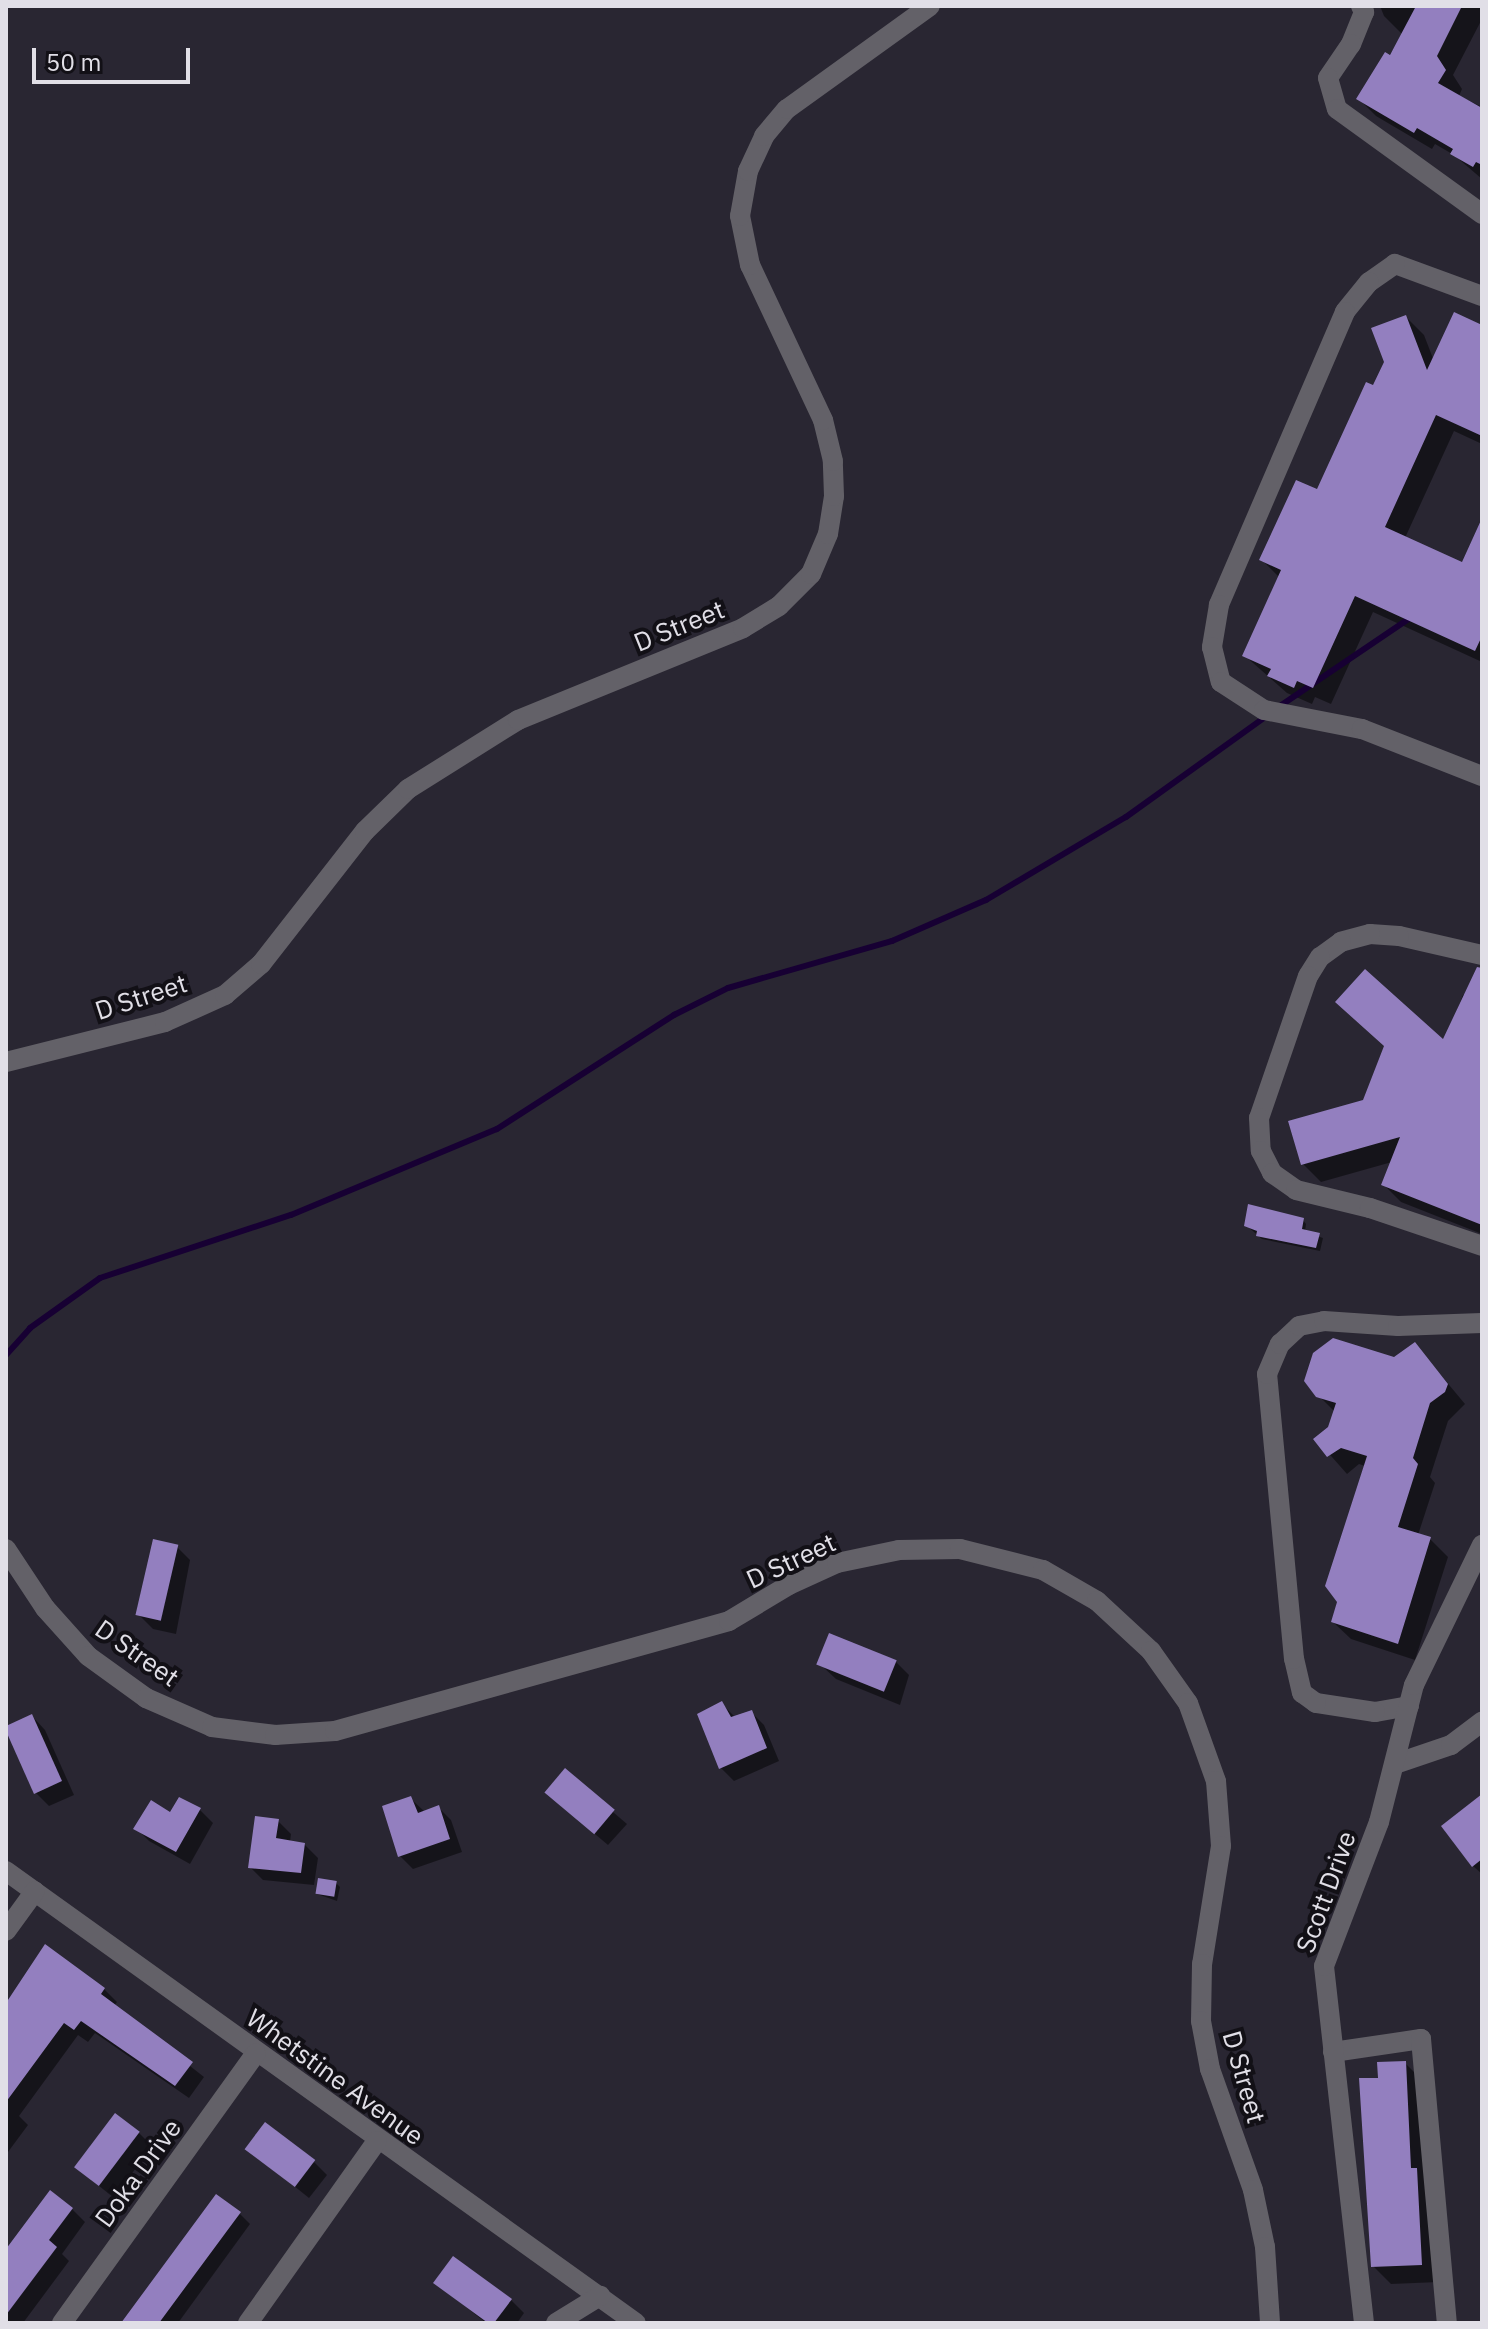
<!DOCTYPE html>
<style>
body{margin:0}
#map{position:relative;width:1488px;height:2329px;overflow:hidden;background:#292632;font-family:"IBM Plex Sans",sans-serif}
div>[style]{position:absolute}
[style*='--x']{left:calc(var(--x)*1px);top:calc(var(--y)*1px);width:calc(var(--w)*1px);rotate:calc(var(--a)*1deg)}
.shadow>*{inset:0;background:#0007}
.stream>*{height:6px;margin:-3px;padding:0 3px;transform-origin:3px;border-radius:3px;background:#170033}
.building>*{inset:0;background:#937fbf;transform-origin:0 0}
.minor>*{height:20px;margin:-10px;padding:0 10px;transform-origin:10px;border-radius:10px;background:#636168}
span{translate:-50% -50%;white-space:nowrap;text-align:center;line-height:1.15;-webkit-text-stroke:8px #121016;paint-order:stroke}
.street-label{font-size:26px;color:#e1dfe7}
.frame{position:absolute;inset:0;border:8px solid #e1dfe7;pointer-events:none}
.scale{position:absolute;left:32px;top:48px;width:158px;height:36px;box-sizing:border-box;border:4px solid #e1dfe7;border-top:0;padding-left:10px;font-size:24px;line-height:28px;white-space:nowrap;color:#e1dfe7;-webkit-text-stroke:6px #121016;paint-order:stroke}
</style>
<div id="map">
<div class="shadow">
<i style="clip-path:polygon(1380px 6px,1481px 6px,1482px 19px,1453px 75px,1462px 89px,1459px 96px,1482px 107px,1482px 179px,1454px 155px,1435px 144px,1432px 149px,1376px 116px,1359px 99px,1403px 35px,1384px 16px)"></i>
<i style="clip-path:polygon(1406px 317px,1424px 335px,1434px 361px,1482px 327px,1482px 444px,1454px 431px,1405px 538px,1463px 565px,1482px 562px,1482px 662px,1373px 612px,1331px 704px,1315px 697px,1312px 704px,1287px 693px,1244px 655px,1280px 578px,1262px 560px,1318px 492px,1374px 388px)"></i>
<i style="clip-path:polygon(1482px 970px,1482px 1234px,1401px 1202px,1383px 1184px,1392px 1162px,1321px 1182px,1303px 1164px,1364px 1102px,1444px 1043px,1463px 995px,1468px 993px)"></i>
<i style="clip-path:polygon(1303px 1220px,1306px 1224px,1305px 1232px,1323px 1238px,1320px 1251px,1262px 1239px,1246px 1225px)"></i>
<i style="clip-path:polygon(1415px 1344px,1465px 1404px,1448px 1421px,1430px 1477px,1435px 1483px,1418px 1535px,1430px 1539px,1448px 1557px,1415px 1660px,1351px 1639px,1333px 1622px,1365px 1466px,1359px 1464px,1347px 1474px,1316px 1439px,1329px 1429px,1335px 1412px,1318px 1395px,1395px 1359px)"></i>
<i style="clip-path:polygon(177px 1547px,190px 1560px,176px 1634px,153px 1629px,140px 1616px)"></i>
<i style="clip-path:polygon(896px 1662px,909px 1675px,900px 1705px,836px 1679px,822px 1666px)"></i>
<i style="clip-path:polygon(722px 1704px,736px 1718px,751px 1712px,764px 1725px,779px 1761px,734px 1781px,721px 1768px)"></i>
<i style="clip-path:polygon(32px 1716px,45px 1730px,74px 1795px,49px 1806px,36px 1793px)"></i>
<i style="clip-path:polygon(565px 1771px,627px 1824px,608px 1845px,558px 1803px)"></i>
<i style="clip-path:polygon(1482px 1797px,1482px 1874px,1473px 1866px)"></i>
<i style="clip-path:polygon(410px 1798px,425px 1812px,438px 1807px,451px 1820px,462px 1852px,413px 1869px,400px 1856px)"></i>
<i style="clip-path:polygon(200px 1810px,213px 1823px,190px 1864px,149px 1841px,136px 1828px,171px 1814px)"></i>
<i style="clip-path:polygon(278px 1821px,291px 1834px,290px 1842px,304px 1844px,318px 1858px,314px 1885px,263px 1880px,250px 1867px)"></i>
<i style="clip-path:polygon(336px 1883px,340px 1887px,337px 1901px,317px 1894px)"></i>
<i style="clip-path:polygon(104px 1989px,117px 2002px,114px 2006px,204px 2077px,189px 2098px,95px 2033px,88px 2042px,78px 2035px,19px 2116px,28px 2125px,8px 2152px,6px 2003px)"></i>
<i style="clip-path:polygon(1405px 2063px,1423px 2081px,1439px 2282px,1391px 2284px,1373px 2266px,1380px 2079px)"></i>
<i style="clip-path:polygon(139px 2133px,152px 2146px,114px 2198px,77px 2168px)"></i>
<i style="clip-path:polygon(248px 2149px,313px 2161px,327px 2175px,309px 2198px)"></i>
<i style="clip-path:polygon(72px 2209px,85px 2222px,62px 2254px,69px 2261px,23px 2323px,6px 2323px,6px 2253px)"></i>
<i style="clip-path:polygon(240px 2214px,250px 2224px,178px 2323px,124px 2323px)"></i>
<i style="clip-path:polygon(436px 2283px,511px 2300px,524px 2313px,517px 2323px,486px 2323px)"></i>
</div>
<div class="stream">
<i style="--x:1280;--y:706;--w:161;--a:-34.1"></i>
<i style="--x:6;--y:1355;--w:36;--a:-48"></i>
<i style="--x:30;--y:1328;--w:86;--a:-35.5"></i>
<i style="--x:100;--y:1278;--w:201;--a:-18.3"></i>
<i style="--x:291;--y:1215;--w:223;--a:-22.7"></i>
<i style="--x:497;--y:1129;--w:211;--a:-32.8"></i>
<i style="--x:674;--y:1015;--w:60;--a:-26.6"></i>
<i style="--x:728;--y:988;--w:171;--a:-16"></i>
<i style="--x:892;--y:941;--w:103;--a:-23.6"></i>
<i style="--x:986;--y:900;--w:163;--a:-30.7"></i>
<i style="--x:1126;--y:817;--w:175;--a:-35.7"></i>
</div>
<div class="building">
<i style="clip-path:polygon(1416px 6px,1462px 6px,1437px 56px,1446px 70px,1438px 83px,1482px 108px,1482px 165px,1476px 162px,1473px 167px,1450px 154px,1453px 149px,1417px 128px,1414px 133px,1356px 99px,1385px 52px,1390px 55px)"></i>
<i style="clip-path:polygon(1454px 312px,1482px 325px,1482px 436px,1436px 415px,1385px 527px,1462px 562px,1482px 518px,1482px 636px,1475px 651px,1355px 596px,1313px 688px,1297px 681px,1294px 688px,1267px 676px,1271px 669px,1242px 656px,1281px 570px,1259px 560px,1296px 480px,1317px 489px,1366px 382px,1373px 385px,1384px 362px,1371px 328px,1406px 315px,1427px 370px)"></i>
<i style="clip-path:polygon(1477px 967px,1482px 968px,1482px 1225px,1381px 1185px,1400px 1137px,1301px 1165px,1288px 1121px,1363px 1100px,1384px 1046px,1335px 1002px,1365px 969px,1443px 1039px)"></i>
<i style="clip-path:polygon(1248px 1204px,1304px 1218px,1302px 1229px,1320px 1233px,1316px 1248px,1256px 1236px,1257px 1231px,1244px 1226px)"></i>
<i style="clip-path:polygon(1333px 1338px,1394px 1357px,1415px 1342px,1448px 1384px,1445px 1392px,1430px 1403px,1413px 1458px,1418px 1464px,1398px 1527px,1431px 1537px,1398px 1644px,1331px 1622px,1337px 1602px,1325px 1586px,1367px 1456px,1341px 1448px,1327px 1457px,1313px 1439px,1328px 1427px,1336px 1403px,1316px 1397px,1304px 1381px,1313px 1353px)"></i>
<i style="left:153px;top:1539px;width:26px;height:78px;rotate:13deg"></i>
<i style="left:829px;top:1633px;width:73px;height:34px;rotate:22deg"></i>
<i style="clip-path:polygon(722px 1701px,731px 1717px,752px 1710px,767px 1748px,719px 1769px,697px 1714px)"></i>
<i style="clip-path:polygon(32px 1714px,62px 1781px,34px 1794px,6px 1731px,6px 1726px)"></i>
<i style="left:565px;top:1768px;width:65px;height:32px;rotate:40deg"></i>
<i style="clip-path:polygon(1482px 1794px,1482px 1859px,1472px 1867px,1441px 1826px)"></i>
<i style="clip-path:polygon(411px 1796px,418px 1813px,439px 1805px,450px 1839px,398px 1857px,382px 1806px)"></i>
<i style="clip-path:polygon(179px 1797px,201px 1808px,176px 1852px,133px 1829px,151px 1800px,170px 1812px)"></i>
<i style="clip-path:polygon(255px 1816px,279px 1819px,276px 1838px,305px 1843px,301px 1873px,248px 1868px)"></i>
<i style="left:318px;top:1878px;width:19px;height:16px;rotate:9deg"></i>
<i style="clip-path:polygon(45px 1944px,105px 1988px,101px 1994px,193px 2062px,175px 2086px,81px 2021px,74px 2030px,64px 2023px,6px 2102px,6px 2003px)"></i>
<i style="clip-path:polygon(1406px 2061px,1411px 2168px,1417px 2168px,1422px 2265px,1371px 2267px,1359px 2078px,1378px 2078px,1377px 2062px)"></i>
<i style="left:115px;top:2113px;width:31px;height:68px;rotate:37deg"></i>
<i style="left:265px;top:2122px;width:63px;height:34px;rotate:37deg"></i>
<i style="clip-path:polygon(50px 2190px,73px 2208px,49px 2240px,57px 2247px,6px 2315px,6px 2249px)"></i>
<i style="clip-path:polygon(216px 2194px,241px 2212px,187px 2285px,159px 2323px,121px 2323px)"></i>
<i style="clip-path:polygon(453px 2256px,512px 2299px,494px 2323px,488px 2323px,433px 2283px)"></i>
</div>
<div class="minor">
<i style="--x:1361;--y:6;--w:7;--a:63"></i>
<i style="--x:1364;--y:12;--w:35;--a:112"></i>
<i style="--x:1351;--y:44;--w:41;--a:124.1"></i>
<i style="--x:1328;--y:78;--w:32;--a:74"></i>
<i style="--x:1337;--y:109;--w:179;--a:35.9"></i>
<i style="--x:1482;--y:296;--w:93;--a:-159.8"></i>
<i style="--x:1395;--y:264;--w:32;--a:145"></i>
<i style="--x:1369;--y:282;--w:38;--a:129"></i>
<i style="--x:1345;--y:312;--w:319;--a:113.3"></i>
<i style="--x:1219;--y:605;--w:43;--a:99.5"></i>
<i style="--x:1212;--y:647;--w:36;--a:76"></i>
<i style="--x:1221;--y:682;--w:51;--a:33.1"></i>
<i style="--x:1264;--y:710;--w:100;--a:11"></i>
<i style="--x:1362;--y:729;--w:129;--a:21.4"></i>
<i style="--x:1482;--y:955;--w:85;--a:-167.1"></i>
<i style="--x:1399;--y:936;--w:29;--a:-176"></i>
<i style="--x:1370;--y:934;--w:30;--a:165"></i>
<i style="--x:1341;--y:942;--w:26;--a:144"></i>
<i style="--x:1320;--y:957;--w:22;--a:122"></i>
<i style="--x:1308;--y:976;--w:150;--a:109"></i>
<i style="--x:1259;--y:1118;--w:33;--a:87"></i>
<i style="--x:1261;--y:1151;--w:25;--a:63"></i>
<i style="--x:1272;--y:1173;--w:29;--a:35"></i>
<i style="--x:1296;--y:1190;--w:76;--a:13.7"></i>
<i style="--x:1370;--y:1208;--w:118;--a:18.7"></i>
<i style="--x:6;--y:1062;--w:164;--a:-14.1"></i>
<i style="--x:165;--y:1022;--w:66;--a:-24.2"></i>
<i style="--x:225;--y:995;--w:48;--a:-40.7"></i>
<i style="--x:261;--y:964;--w:169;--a:-52"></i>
<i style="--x:365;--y:831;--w:60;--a:-44.3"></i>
<i style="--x:408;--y:789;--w:130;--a:-32.1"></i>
<i style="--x:518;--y:720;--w:243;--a:-22.2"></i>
<i style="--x:743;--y:628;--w:42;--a:-31.4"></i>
<i style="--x:779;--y:606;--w:45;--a:-45"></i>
<i style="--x:811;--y:574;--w:43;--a:-67"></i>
<i style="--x:828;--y:534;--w:38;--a:-81"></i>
<i style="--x:834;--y:496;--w:35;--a:-92"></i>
<i style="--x:833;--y:461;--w:42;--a:-103.7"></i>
<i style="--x:823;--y:420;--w:171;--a:-115.2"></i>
<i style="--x:750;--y:265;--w:50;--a:-101.5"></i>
<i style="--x:740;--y:216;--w:46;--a:-79.9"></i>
<i style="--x:748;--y:171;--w:38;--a:-65"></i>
<i style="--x:764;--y:136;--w:35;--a:-50"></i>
<i style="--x:787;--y:109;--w:176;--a:-35.8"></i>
<i style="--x:6;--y:1549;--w:71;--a:56.5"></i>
<i style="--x:45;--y:1608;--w:64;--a:48.1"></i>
<i style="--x:88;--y:1656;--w:72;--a:35.9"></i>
<i style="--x:146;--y:1698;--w:72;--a:23.7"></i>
<i style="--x:212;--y:1727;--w:64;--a:7.2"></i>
<i style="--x:275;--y:1735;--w:60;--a:-3.8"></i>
<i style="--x:335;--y:1731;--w:409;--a:-15.6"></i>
<i style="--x:729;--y:1621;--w:70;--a:-31"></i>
<i style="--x:789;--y:1585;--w:53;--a:-24.6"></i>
<i style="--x:837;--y:1563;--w:63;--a:-11.8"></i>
<i style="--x:899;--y:1550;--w:61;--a:-0.9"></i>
<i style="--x:960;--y:1549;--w:86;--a:14.2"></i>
<i style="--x:1043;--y:1570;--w:62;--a:29.9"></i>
<i style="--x:1097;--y:1601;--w:74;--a:42.8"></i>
<i style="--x:1151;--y:1651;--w:64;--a:54.6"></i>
<i style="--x:1188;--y:1703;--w:83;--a:70.3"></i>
<i style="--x:1216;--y:1781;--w:65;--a:85.6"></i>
<i style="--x:1221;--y:1846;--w:120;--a:99.1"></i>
<i style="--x:1202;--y:1964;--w:57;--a:91"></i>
<i style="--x:1201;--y:2021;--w:49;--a:79.4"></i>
<i style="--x:1210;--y:2069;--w:128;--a:70.4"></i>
<i style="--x:1253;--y:2190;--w:58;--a:78.1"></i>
<i style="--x:1265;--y:2247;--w:76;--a:86.2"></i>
<i style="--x:1409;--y:1706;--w:35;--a:170"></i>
<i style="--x:1375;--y:1712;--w:60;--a:-171.3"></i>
<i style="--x:1316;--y:1703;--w:17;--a:-144"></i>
<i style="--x:1302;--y:1693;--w:35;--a:-103"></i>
<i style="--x:1294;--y:1659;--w:286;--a:-95.4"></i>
<i style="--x:1267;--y:1374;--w:33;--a:-67"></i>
<i style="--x:1280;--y:1344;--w:26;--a:-43"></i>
<i style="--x:1299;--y:1326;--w:25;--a:-11"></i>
<i style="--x:1324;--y:1321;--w:74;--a:3.9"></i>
<i style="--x:1398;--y:1326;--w:84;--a:-2"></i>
<i style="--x:1395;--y:1764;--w:59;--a:-18.7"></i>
<i style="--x:1451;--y:1745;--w:39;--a:-37"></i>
<i style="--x:6;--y:1871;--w:775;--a:35.66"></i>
<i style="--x:6;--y:1931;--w:49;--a:-54.1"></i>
<i style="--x:1333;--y:2052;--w:89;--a:-8.4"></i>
<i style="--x:1421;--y:2039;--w:285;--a:84.8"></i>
<i style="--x:62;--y:2323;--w:332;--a:-54.3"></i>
<i style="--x:248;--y:2323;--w:223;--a:-54.7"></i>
<i style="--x:556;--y:2323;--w:52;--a:-31.5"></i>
<i style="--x:1364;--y:2323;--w:359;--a:-96.4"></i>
<i style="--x:1324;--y:1966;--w:154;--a:-69.1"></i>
<i style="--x:1379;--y:1822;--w:141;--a:-75.7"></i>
<i style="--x:1414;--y:1685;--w:156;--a:-64.1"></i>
</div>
<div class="street-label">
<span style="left:679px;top:626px;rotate:-22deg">D Street</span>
<span style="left:141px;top:997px;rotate:-18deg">D Street</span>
<span style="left:791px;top:1561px;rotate:-25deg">D Street</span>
<span style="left:137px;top:1653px;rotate:35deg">D Street</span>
<span style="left:1326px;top:1892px;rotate:-70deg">Scott Drive</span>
<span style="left:335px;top:2077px;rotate:36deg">Whetstine Avenue</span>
<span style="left:1244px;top:2077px;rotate:74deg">D Street</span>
<span style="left:138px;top:2173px;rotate:-54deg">Doka Drive</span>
</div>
<div class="frame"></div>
<div class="scale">50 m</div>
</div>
